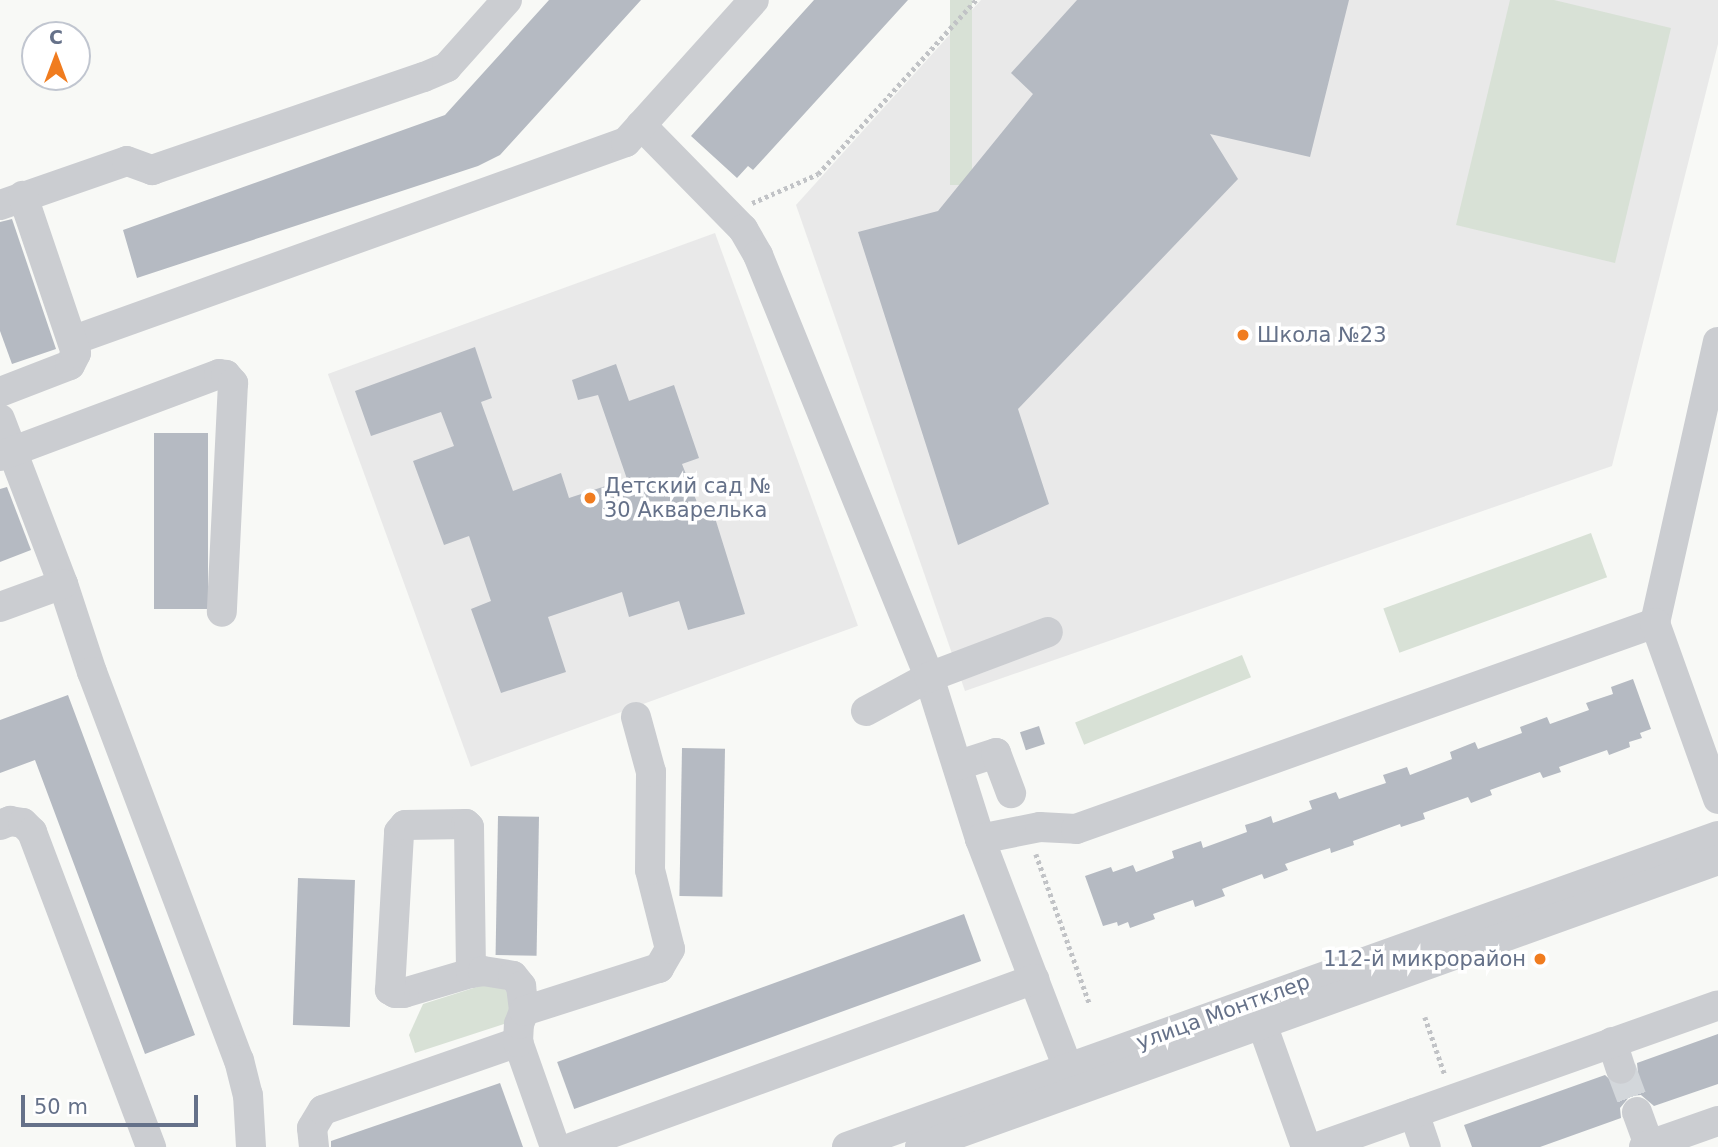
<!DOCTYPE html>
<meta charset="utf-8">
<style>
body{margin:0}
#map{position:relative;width:1718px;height:1147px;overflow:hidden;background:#f8f9f6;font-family:"DejaVu Sans",sans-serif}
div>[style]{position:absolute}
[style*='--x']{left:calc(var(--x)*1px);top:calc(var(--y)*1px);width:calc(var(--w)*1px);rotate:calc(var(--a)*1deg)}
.built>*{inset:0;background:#e9e9e9;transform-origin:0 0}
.green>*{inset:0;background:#d8e1d6;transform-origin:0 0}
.building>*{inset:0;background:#b5bac2;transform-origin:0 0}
.minor-tunnel>*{height:30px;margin-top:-15px;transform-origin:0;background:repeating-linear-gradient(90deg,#d3d7db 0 30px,transparent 0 45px)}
.path>*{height:4.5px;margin-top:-2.25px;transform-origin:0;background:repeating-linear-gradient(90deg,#c1c3c6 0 3.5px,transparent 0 7px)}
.minor>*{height:30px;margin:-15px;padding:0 15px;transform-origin:15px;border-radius:15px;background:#cbcdd1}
.dots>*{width:19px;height:19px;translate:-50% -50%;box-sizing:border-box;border:4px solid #fff;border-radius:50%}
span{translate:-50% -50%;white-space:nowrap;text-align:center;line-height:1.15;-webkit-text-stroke:7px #fff;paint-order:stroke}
.poi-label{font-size:21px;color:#657189}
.left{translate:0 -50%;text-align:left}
.right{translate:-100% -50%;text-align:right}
.street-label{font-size:21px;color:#657189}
.north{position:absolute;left:21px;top:21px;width:70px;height:70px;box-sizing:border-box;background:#fff;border:2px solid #c1c6d0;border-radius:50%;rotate:0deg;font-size:19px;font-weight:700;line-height:28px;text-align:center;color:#657189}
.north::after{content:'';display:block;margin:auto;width:24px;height:32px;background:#f07c1f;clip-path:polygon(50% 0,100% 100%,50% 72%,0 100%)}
.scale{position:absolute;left:21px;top:1095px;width:177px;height:32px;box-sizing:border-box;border:4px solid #657189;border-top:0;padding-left:9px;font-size:21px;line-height:24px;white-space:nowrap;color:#657189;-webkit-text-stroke:5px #fff;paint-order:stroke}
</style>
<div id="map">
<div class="built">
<i style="clip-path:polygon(981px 0,1718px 0,1718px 44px,1612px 466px,965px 691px,796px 205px)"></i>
<i style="left:715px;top:233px;width:418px;height:412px;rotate:70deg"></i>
</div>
<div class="green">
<i style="left:950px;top:0;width:22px;height:185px"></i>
<i style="clip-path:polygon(1510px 0,1554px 0,1671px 28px,1615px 263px,1456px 225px)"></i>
<i style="left:1591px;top:533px;width:47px;height:221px;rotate:70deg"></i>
<i style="left:1242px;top:655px;width:24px;height:180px;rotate:68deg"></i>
<i style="clip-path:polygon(483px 985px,501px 986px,518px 1003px,504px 1024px,415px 1053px,409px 1035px,423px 1004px)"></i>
</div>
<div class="building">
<i style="clip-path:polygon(549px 0,641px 0,500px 155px,478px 166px,137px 278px,123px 230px,445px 115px)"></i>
<i style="clip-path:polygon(814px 0,908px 0,753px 170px,748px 166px,737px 178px,691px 136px)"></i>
<i style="clip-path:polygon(1077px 0,1349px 0,1310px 157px,1210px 134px,1238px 179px,1018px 409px,1049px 504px,958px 545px,858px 232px,938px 211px,1033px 94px,1011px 73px)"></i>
<i style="clip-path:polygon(12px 219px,56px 349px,12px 364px,0 331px,0 222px)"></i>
<i style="clip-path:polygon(475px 347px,492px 398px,481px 402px,513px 491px,561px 473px,569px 498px,627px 479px,598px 395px,578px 400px,572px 380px,616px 364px,629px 401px,674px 385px,699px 458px,682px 464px,700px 510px,711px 505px,745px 614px,688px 630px,679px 601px,629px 617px,622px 592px,548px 617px,566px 672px,501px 693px,471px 609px,491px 601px,469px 536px,444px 545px,413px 461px,454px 446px,441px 412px,371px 436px,355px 391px)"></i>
<i style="left:154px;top:433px;width:54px;height:176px"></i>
<i style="clip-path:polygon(7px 487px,31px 550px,0 562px,0 489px)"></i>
<i style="clip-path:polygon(1633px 679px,1651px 729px,1640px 733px,1642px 738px,1629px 742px,1630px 747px,1609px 755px,1607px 750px,1559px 767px,1561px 772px,1543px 778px,1540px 772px,1490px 790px,1492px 795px,1471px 803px,1468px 797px,1423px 813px,1425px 819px,1401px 827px,1400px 824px,1353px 841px,1354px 845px,1331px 853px,1330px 848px,1285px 864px,1288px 870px,1264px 879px,1262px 874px,1222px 889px,1225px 896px,1195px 907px,1193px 900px,1153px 914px,1155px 919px,1130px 928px,1128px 922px,1118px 926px,1117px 922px,1103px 926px,1085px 876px,1111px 867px,1113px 872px,1133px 865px,1136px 872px,1174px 858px,1172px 851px,1201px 841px,1203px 848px,1247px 832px,1245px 825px,1258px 821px,1271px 816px,1273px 823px,1312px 809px,1309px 801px,1336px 792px,1339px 799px,1362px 791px,1386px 783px,1383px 775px,1407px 767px,1410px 775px,1452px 759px,1450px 752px,1475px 742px,1478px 749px,1522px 733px,1520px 727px,1547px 717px,1550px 724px,1589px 710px,1586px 703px,1613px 694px,1611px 687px)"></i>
<i style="clip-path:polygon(68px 695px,195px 1035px,145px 1054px,35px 760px,0 773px,0 720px)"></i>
<i style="left:1039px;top:726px;width:19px;height:20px;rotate:72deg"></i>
<i style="left:682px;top:748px;width:43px;height:148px;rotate:1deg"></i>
<i style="left:498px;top:816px;width:41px;height:139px;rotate:1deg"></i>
<i style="left:298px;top:878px;width:57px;height:147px;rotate:2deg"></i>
<i style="left:964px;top:914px;width:50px;height:433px;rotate:70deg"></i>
<i style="clip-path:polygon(1718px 1034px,1718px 1084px,1654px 1106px,1641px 1095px,1630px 1096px,1620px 1108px,1621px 1118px,1540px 1147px,1472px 1147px,1464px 1125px,1605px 1075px,1617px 1086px,1627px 1085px,1638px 1073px,1637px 1063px)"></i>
<i style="clip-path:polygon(500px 1083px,523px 1147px,331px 1147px,331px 1141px)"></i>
</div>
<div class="minor-tunnel">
<i style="--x:1621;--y:1069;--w:46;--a:69.6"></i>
</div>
<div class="path">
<i style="--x:752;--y:203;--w:72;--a:-23.7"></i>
<i style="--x:818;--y:174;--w:235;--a:-47.8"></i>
<i style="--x:1036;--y:854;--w:160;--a:70.3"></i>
<i style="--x:1425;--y:1017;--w:61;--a:71"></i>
</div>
<div class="minor">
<i style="--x:641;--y:125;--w:146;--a:45.6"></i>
<i style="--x:743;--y:229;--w:30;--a:60"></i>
<i style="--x:758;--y:255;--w:455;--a:67.9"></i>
<i style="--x:929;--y:677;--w:170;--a:72.5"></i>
<i style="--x:980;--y:839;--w:245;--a:69"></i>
<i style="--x:0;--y:205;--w:134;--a:-19.1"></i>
<i style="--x:127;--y:161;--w:27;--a:20"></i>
<i style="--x:152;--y:170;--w:287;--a:-18.9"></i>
<i style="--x:424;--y:77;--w:25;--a:-23"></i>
<i style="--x:447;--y:67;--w:90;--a:-48.2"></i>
<i style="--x:74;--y:340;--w:586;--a:-19.73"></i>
<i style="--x:626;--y:142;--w:191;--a:-48"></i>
<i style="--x:0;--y:392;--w:75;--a:-21.1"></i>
<i style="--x:70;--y:365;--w:13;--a:-63"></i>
<i style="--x:76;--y:353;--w:166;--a:-108.7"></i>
<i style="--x:0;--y:419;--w:177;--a:69.1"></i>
<i style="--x:63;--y:584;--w:93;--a:71.8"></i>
<i style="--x:92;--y:672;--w:415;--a:69.3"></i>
<i style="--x:239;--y:1060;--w:36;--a:76"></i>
<i style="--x:248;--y:1095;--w:52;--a:86.7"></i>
<i style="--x:0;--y:456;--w:234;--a:-20.5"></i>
<i style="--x:219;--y:374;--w:7;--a:8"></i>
<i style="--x:226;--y:375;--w:11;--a:49"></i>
<i style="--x:233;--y:383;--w:229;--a:92.8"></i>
<i style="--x:0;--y:607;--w:67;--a:-20.1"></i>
<i style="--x:1655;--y:623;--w:288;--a:-77.4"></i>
<i style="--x:866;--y:711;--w:72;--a:-28.4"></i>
<i style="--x:929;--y:677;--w:127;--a:-20.7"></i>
<i style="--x:959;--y:765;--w:39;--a:-18"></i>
<i style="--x:996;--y:753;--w:43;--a:69.4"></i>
<i style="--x:0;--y:825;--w:11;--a:-22"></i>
<i style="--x:10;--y:821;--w:13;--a:9"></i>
<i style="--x:23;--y:823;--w:13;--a:45"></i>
<i style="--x:32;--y:832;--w:337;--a:69.3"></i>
<i style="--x:980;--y:839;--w:61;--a:-11.3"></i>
<i style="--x:1040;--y:827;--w:36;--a:3"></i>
<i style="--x:1076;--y:829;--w:615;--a:-19.58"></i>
<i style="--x:1655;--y:623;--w:187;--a:70.3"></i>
<i style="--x:471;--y:973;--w:70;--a:163.4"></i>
<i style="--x:404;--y:993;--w:9;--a:180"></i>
<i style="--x:395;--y:993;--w:6;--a:-149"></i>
<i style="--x:390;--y:990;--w:158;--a:-86.7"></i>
<i style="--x:399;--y:832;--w:9;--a:-49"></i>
<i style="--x:405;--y:825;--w:61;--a:-0.9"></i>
<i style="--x:466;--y:824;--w:4;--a:45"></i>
<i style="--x:469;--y:827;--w:146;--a:89.2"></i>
<i style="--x:471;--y:973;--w:12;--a:-9"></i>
<i style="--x:483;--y:971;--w:30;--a:9"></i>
<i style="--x:513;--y:976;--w:13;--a:51"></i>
<i style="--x:521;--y:986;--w:25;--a:83"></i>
<i style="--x:1262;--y:1024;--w:131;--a:70.3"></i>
<i style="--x:1612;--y:1042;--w:28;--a:72"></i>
<i style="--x:1637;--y:1112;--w:35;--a:70"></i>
<i style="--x:1414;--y:1113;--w:36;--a:71"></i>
<i style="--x:314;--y:1147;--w:19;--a:-96"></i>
<i style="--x:312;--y:1128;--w:21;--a:-59"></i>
<i style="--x:323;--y:1110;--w:207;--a:-19.2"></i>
<i style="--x:555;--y:1147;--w:111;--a:-109.4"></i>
<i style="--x:518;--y:1042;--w:18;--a:-87"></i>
<i style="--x:519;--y:1024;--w:14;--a:-69"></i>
<i style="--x:524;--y:1011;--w:142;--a:-17.7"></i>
<i style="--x:659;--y:968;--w:22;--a:-60"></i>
<i style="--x:670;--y:949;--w:81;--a:-104.2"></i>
<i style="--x:650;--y:870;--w:98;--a:-89.4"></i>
<i style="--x:651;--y:772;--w:57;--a:-105.3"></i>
<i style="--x:573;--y:1147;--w:491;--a:-20"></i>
<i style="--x:847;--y:1147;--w:925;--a:-19.65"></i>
<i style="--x:920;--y:1147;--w:848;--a:-19.78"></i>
<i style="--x:1318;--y:1147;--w:424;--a:-19.5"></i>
<i style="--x:1644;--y:1147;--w:78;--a:-19.4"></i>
</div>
<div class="dots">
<i style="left:1243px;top:335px;background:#f07c1f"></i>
<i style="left:590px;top:498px;background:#f07c1f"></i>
<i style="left:1540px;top:959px;background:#f07c1f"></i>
</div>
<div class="poi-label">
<span class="left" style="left:1257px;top:335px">Школа №23</span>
<span class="left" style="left:604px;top:498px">Детский сад №<br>30 Акварелька</span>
<span class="right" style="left:1526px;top:959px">112-й микрорайон</span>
</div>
<div class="street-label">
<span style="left:1223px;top:1012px;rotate:-20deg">улица Монтклер</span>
</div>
<div class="north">С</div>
<div class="scale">50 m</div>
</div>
